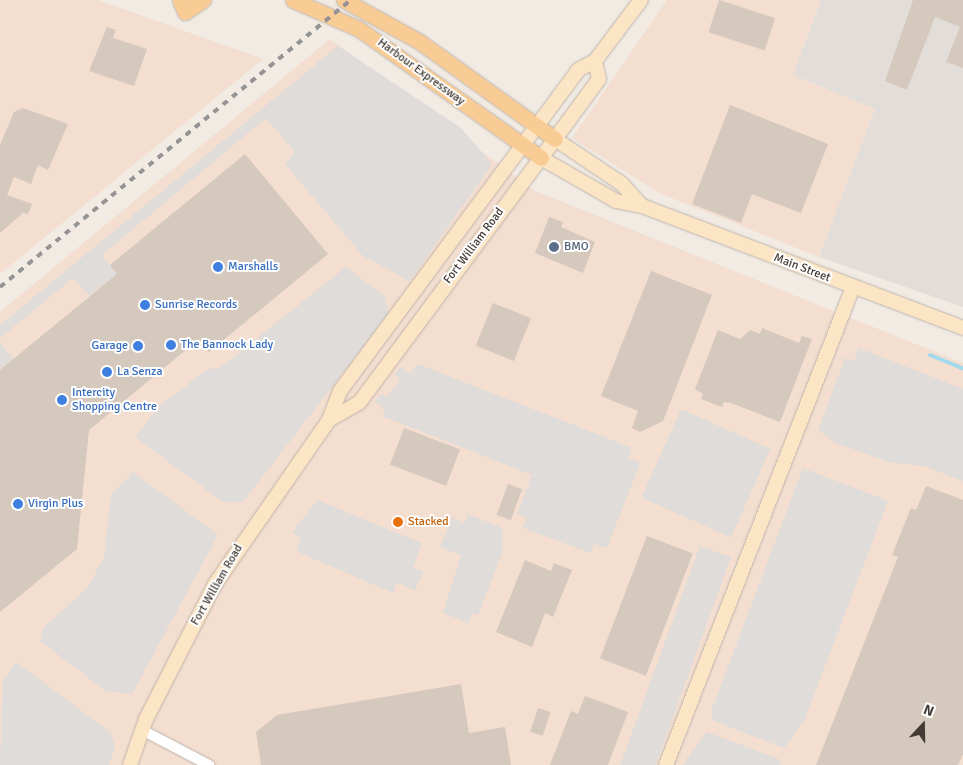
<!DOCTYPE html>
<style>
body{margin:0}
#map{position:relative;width:963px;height:765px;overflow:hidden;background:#f1ebe4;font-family:Signika,sans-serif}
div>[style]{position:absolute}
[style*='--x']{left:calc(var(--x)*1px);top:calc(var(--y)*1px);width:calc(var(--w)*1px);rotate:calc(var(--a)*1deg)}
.commercial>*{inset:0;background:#f3ded0}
.industrial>*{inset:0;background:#e3ddd9}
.parking>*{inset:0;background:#dfdcd9;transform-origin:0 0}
.stream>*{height:4px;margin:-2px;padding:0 2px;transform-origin:2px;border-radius:2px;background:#a2daec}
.building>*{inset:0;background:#d5c8bd;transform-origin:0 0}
.roads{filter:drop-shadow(0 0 1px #bfb4aa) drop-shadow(0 0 1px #bfb4aa)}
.street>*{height:10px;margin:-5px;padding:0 5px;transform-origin:5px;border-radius:5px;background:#fff}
.secondary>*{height:14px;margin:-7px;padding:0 7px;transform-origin:7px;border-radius:7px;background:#fce5c4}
.primary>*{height:15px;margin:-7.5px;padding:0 7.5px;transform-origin:7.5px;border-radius:7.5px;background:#facc95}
.rail>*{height:4px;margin-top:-2px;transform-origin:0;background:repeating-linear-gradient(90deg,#949494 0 6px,transparent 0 12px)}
.dots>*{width:14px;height:14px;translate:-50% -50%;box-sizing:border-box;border:2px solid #fff;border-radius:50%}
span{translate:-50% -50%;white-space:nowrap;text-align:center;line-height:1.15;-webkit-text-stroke:4px #fff;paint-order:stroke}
.street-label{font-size:12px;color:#433b34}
.service-label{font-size:12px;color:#4e5e75}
.left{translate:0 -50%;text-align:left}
.shop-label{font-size:12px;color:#366cbe}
.right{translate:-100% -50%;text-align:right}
.food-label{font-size:12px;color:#c56008}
.north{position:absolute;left:898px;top:700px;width:50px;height:50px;-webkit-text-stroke:4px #fff;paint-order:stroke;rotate:21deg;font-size:14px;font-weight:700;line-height:20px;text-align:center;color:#433b34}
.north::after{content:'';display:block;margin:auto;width:18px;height:22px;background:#433b34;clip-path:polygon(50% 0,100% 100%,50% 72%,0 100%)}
</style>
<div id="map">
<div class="commercial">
<i style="clip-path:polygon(0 0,98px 0,263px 59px,0 274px)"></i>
<i style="clip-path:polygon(667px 0,821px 0,793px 75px,875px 109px,819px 257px,659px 193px,572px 138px)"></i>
<i style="clip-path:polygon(330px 39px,535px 191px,963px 363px,963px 765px,0 765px,0 312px)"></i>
</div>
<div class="industrial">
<i style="clip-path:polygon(821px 0,963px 0,963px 307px,819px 257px,875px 109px,793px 75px)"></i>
</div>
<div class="parking">
<i style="clip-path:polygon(338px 46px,461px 128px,492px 164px,410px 281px,363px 256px,285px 164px,295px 152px,266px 118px,102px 255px,117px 274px,89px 296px,73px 278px,0 338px,0 325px)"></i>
<i style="clip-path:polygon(346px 267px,385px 297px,389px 313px,243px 502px,223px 502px,135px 437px,159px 406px,208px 369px,220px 368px)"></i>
<i style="clip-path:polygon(0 343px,14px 359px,0 370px)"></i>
<i style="clip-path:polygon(859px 348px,963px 389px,963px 481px,924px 466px,888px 462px,836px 443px,818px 430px,845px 358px,854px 361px)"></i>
<i style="clip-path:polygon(418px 364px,632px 448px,629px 458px,640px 463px,607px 548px,594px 544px,591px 553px,523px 528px,527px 518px,517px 514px,532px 475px,382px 416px,386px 409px,374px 402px,381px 394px,387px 397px,400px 381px,395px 375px,400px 367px,410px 374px)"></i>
<i style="left:681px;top:409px;width:98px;height:97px;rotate:24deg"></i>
<i style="clip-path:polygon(803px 468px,888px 501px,804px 721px,784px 748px,712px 720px,712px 709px)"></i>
<i style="clip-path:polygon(133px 472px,218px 535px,132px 694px,106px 691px,40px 641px,43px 628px,88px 587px,104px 557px,111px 494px)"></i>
<i style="clip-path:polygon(317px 500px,422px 543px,413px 568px,423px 572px,415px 591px,397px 582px,393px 593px,296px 551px,301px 539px,292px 532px)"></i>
<i style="clip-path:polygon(468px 514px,502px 528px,503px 551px,478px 615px,472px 613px,468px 623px,443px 613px,461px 555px,440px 547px,452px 517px,465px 523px)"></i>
<i style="left:700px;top:546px;width:33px;height:236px;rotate:20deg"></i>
<i style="clip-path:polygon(16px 662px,110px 732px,115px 746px,109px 765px,0 765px,3px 680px)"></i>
<i style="clip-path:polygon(707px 732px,779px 759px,781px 765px,683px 765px)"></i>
</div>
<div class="stream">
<i style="--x:930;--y:355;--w:35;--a:22"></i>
</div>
<div class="building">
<i style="left:719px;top:0;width:59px;height:34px;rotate:18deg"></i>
<i style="clip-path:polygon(913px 0,963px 0,963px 68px,946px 62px,960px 27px,935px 17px,907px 90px,885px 81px)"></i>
<i style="clip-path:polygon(107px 27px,116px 30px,113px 38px,147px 49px,134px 86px,89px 71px)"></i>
<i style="clip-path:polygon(730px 105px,828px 144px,801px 213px,752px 194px,741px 223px,692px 204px)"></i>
<i style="clip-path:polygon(23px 108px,68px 124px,48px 170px,38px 165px,31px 184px,14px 177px,7px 195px,32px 204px,28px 214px,23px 213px,0 233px,0 145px,14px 112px)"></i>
<i style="clip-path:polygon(245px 154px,328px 254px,209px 352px,199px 339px,89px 430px,77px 549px,0 612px,0 370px,117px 274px,110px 265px)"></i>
<i style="clip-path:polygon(549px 217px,563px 222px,561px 227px,595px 242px,583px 273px,535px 253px)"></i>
<i style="clip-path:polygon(651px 271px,712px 295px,663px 421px,640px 432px,632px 428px,638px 411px,601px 396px)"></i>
<i style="left:493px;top:303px;width:41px;height:46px;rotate:22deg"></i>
<i style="clip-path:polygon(762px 328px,799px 343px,802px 336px,812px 339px,780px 422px,731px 403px,724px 402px,722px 407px,701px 399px,703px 394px,695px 389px,718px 330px,740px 339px,750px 330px,760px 334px)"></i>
<i style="left:404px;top:428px;width:60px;height:39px;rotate:21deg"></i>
<i style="left:508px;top:484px;width:15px;height:33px;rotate:20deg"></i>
<i style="clip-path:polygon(926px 486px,963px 500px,963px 754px,958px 765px,816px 765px,898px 557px,892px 555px,911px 508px,916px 510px)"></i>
<i style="left:647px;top:536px;width:49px;height:131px;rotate:21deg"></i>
<i style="clip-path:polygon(525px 560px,551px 571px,554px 563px,572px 570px,553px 617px,545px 613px,532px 647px,496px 632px)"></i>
<i style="clip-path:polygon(461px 684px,469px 733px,505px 727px,511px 765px,261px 765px,256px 732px,277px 715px)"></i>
<i style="clip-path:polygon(585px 696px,628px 712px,608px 765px,550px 765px,571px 711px,578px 714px)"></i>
<i style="left:538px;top:708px;width:13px;height:25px;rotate:18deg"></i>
</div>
<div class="roads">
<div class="street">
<i style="--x:142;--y:730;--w:76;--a:27.6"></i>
</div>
<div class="secondary">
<i style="--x:555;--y:139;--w:81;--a:33.9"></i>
<i style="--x:622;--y:184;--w:30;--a:48"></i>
<i style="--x:541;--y:158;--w:86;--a:29.8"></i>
<i style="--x:616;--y:201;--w:26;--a:11"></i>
<i style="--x:642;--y:206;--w:343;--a:20.8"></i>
<i style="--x:329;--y:420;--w:34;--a:-30"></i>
<i style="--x:359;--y:403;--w:329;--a:-53.4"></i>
<i style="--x:555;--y:139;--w:74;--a:-53.7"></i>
<i style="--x:599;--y:79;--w:18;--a:-103"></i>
<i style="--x:130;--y:765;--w:49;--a:-70.8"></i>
<i style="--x:146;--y:719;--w:152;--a:-62.9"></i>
<i style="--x:215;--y:584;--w:200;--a:-55.2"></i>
<i style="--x:329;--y:420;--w:31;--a:-69"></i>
<i style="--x:340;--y:391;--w:400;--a:-53.4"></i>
<i style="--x:578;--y:70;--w:19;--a:-28"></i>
<i style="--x:595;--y:61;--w:76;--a:-53"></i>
<i style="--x:666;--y:765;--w:513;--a:-68.63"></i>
</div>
<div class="primary">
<i style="--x:180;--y:0;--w:13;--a:67"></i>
<i style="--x:185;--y:12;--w:22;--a:-34"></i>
<i style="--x:293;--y:0;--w:72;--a:23.7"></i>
<i style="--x:359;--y:29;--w:223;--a:35.3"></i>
<i style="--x:344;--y:0;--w:87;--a:28.9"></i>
<i style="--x:420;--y:42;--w:166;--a:35.7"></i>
</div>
</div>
<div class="rail">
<i style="--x:0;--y:287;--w:453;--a:-39.3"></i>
</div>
<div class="dots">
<i style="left:554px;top:247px;background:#5c6f8a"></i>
<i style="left:218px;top:267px;background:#3f7fe0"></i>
<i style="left:145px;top:305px;background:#3f7fe0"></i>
<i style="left:171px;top:345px;background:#3f7fe0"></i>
<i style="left:138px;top:346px;background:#3f7fe0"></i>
<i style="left:107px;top:372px;background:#3f7fe0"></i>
<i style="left:62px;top:400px;background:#3f7fe0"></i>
<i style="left:18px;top:504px;background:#3f7fe0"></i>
<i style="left:398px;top:522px;background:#e8710a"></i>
</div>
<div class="street-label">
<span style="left:421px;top:72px;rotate:36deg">Harbour Expressway</span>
<span style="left:474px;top:246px;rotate:-53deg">Fort William Road</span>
<span style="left:802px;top:268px;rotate:21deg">Main Street</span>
<span style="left:217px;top:585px;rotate:-60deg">Fort William Road</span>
</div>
<div class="service-label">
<span class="left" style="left:564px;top:247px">BMO</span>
</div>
<div class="shop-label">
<span class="left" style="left:228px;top:267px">Marshalls</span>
<span class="left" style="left:155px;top:305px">Sunrise Records</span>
<span class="left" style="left:181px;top:345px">The Bannock Lady</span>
<span class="right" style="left:128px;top:346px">Garage</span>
<span class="left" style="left:117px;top:372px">La Senza</span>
<span class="left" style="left:72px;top:400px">Intercity<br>Shopping Centre</span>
<span class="left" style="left:28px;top:504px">Virgin Plus</span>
</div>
<div class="food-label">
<span class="left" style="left:408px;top:522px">Stacked</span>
</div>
<div class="north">N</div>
</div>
